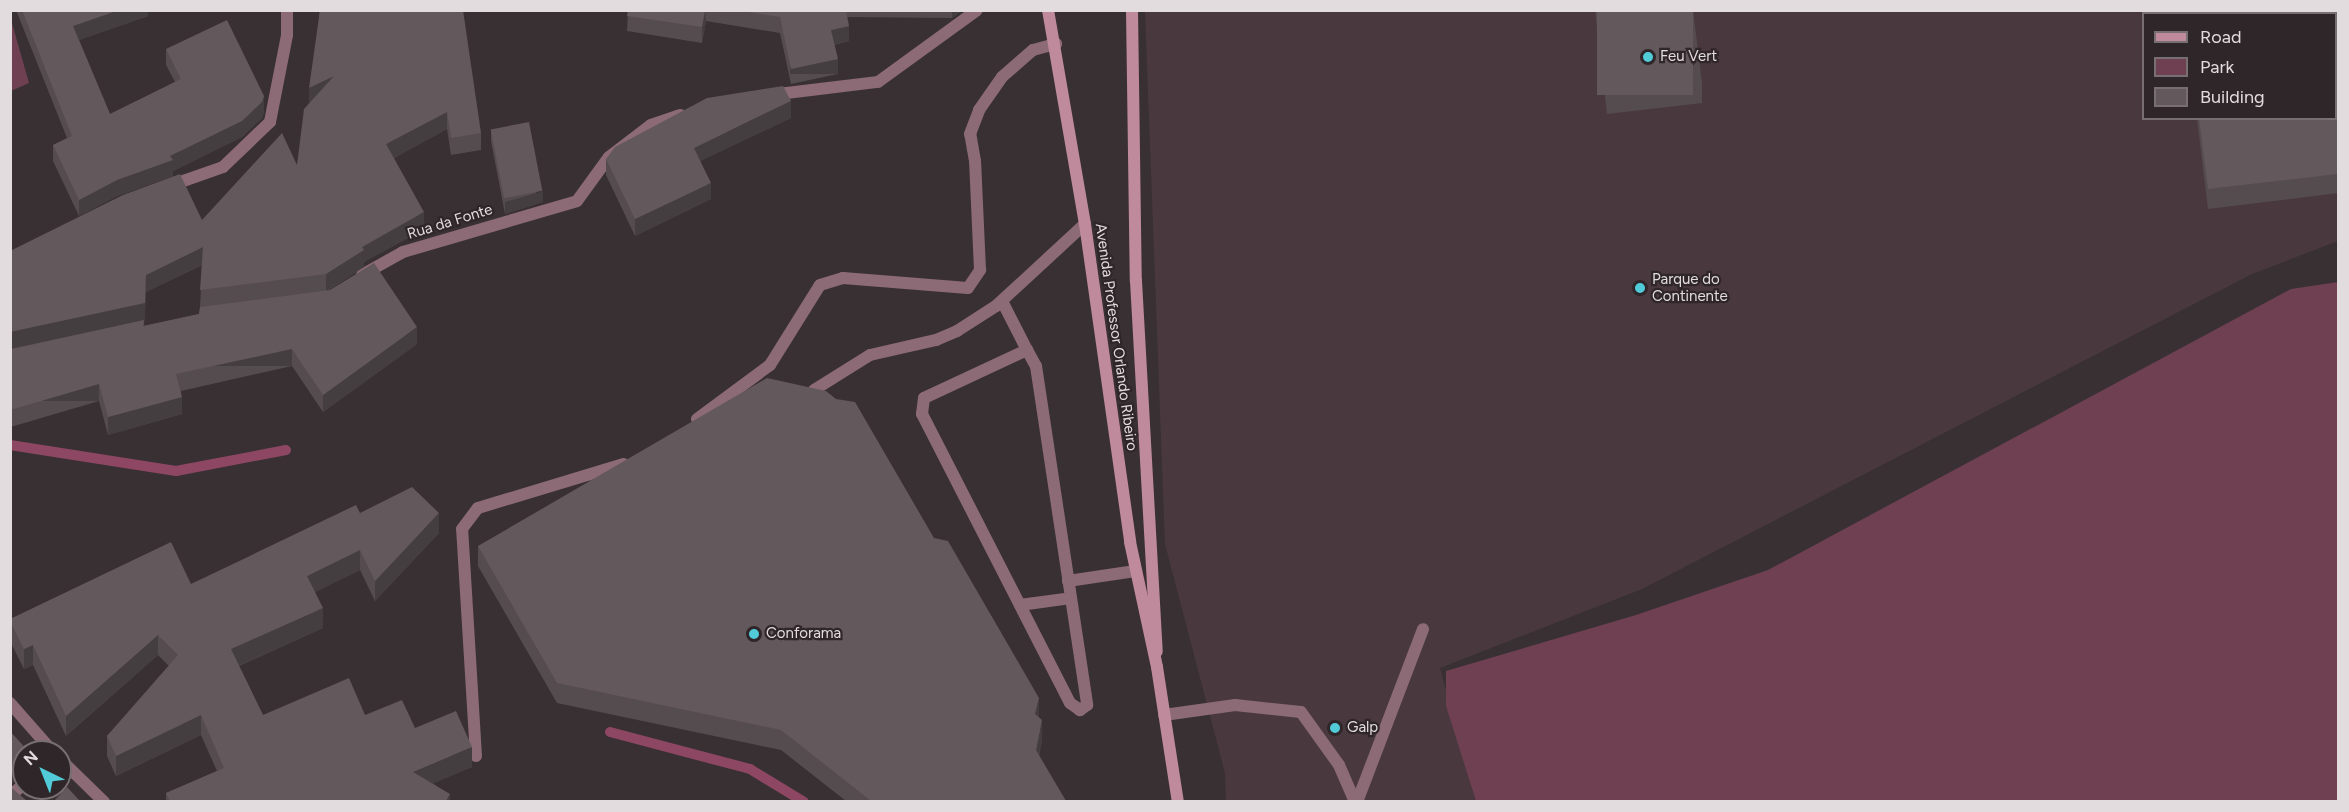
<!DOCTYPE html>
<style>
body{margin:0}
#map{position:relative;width:2349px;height:812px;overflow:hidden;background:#393033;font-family:Figtree,sans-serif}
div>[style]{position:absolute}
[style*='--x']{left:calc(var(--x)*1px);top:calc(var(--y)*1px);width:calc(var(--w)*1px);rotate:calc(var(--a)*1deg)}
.built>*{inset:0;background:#49393e}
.green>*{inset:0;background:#6e4052}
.stream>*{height:10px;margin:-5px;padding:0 5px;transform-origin:5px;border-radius:5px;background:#8e4763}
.service>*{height:12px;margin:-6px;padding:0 6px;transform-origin:6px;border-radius:6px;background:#8c6b76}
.pedestrian>*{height:12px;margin:-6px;padding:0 6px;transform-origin:6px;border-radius:6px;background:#8c6b76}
.minor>*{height:12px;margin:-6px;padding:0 6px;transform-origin:6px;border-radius:6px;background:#8c6b76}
.tertiary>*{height:12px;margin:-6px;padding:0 6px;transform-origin:6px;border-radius:6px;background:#8c6b76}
.secondary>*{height:12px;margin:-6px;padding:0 6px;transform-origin:6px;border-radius:6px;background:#bf8a9c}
.wall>*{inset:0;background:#554c4f}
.shaded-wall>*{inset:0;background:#453e40;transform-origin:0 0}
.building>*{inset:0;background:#63585c;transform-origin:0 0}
.dots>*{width:16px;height:16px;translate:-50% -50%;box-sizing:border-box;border:3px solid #2f2629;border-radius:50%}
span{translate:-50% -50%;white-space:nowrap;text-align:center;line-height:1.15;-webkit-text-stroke:4.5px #2f2629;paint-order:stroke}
.poi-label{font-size:15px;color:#e2dcde}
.left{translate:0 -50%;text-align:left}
.street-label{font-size:15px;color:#e2dcde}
.frame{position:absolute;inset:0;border:12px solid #e2dcde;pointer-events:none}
.legend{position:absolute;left:2142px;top:12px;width:195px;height:108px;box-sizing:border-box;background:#2f2629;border:2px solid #776f71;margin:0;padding:8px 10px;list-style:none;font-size:18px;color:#e2dcde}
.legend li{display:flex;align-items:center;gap:12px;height:30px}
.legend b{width:30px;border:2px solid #776f71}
.north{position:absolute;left:12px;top:740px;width:60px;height:60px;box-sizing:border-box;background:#2f2629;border:2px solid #776f71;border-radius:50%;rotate:317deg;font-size:16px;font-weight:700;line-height:24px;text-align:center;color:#e2dcde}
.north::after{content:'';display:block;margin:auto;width:21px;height:27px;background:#52cbd9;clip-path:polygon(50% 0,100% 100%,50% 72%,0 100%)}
</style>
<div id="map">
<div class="built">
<i style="clip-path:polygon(evenodd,1145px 11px,2338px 11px,2338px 241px,2252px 274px,1642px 589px,1440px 668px,1476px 801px,1226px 801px,1225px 773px,1165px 544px,1145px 11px,2144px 14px,2336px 14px,2336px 118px,2144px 118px,2144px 14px)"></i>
</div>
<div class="green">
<i style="clip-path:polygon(10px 16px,29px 83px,11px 91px,10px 91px)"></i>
<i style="clip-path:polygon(2338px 282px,2338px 801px,1476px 801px,1446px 706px,1446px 671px,1636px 615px,1768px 570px,2291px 289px)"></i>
</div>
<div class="stream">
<i style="--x:10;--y:445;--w:168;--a:8.9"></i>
<i style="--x:176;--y:471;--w:112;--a:-10.8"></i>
<i style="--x:610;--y:732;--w:145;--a:14.8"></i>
<i style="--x:750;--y:769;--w:63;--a:31.4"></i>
</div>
<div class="service">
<i style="--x:1002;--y:301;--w:55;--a:63"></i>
<i style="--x:1027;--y:350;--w:18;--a:61"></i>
<i style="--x:1036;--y:366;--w:343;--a:81.4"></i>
<i style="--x:1087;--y:705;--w:9;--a:144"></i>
<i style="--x:1080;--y:710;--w:12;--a:-145"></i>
<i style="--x:1070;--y:703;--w:325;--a:-117.1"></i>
<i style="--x:922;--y:414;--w:16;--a:-83"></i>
<i style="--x:924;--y:398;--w:114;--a:-25"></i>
<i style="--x:814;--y:390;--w:66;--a:-32"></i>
<i style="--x:870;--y:355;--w:68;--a:-12.8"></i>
<i style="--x:936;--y:340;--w:23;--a:-23"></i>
<i style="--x:957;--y:331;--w:46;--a:-32.7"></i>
<i style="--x:996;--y:306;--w:121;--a:-42.7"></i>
<i style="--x:1068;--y:581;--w:68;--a:-8.5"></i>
<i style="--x:1020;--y:605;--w:51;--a:-7.8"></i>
<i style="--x:1164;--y:715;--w:72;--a:-8"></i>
<i style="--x:1235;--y:705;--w:66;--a:6.1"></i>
<i style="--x:1301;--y:712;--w:65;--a:54.4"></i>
<i style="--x:1339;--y:765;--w:40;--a:66.6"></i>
<i style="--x:1357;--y:802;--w:185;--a:-69.1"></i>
</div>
<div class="pedestrian">
<i style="--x:697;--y:419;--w:91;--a:-36.5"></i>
<i style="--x:770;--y:365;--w:94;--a:-58"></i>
<i style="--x:820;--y:285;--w:24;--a:-17"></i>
<i style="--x:843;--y:278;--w:125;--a:4.6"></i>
<i style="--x:968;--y:288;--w:22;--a:-56"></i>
<i style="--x:980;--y:270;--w:109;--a:-92.6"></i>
<i style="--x:975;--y:161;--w:27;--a:-100"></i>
<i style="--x:970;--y:134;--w:26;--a:-69"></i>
<i style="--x:979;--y:110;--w:40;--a:-55.1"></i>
<i style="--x:1002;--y:77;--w:41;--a:-41.1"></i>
<i style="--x:1033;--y:50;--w:24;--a:-15"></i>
<i style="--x:476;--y:756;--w:227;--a:-93.5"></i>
<i style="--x:462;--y:529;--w:26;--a:-53"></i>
<i style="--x:478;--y:508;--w:152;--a:-16.8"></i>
</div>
<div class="minor">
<i style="--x:770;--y:95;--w:109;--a:-6.9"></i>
<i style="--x:878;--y:82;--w:122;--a:-36"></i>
<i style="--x:362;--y:275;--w:47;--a:-29.3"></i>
<i style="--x:403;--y:252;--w:181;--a:-16.3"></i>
<i style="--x:577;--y:201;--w:54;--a:-54"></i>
<i style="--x:609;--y:157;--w:53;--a:-37.3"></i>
<i style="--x:651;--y:125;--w:31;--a:-19"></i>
<i style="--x:10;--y:796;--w:18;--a:-41"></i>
</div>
<div class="tertiary">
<i style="--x:169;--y:186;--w:57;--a:-19.4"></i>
<i style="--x:223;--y:167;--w:65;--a:-43.8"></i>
<i style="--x:270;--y:122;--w:89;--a:-78.9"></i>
<i style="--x:287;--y:35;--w:25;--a:-90"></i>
<i style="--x:10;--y:703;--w:65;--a:48.7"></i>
<i style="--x:60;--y:759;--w:62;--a:44.3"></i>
</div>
<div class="secondary">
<i style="--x:1048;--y:10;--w:217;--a:80.2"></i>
<i style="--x:1085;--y:224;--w:321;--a:81.9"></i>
<i style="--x:1130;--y:542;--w:128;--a:77.8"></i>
<i style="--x:1157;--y:667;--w:137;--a:81.2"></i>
<i style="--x:1132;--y:10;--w:271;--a:89.2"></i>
<i style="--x:1136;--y:281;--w:371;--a:86.8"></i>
</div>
<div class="wall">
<i style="clip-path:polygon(16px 10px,148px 10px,148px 16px,79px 40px,110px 114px,175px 82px,166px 65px,166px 49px,264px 112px,262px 118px,242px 137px,173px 171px,173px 176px,117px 196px,79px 216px,53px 161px,53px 145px,67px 138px)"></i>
<i style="clip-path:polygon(evenodd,320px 10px,481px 133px,481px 150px,451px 155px,447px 129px,394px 158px,424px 229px,364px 262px,364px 267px,327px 291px,417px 344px,323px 412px,292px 366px,181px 391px,182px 414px,108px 435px,99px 401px,14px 426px,10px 426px,10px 251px,202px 220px,297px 165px,309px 103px,320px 10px,202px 265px,200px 308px,199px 314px,144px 326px,146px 292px,202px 265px)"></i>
<i style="clip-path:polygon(628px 10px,960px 10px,960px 12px,952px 18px,847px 17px,849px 41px,834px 45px,838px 74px,791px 84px,780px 33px,706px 21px,702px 43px,627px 31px)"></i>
<i style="clip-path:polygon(1595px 10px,1693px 10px,1702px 83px,1702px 103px,1607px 114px)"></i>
<i style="clip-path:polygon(2184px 10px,2338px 10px,2338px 193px,2208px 209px,2197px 118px,2336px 118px,2336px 14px,2184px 14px)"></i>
<i style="clip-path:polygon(791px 118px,700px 161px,711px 199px,635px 236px,606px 175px,606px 159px)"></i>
<i style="clip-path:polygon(491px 129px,543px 202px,505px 214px,491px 141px)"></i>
<i style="clip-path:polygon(360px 513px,439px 533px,375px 601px,360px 570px,315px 592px,323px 628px,239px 666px,263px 715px,365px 715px,415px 728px,472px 767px,433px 783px,450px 801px,166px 801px,166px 793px,217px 771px,201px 735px,116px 776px,107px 756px,107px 736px,169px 666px,158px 655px,66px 736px,33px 665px,24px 669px,10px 641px,10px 619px,191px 584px)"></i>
<i style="clip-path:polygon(478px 546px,1039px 717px,1042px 740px,1039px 756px,1066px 801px,846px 801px,781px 750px,557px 703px,478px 566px)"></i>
</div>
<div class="shaded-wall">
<i style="clip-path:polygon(119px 10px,148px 10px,148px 16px,73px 42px,73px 26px)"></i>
<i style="clip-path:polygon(705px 10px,706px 21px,702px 43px,702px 27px)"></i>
<i style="clip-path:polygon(952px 10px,960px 10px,960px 12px,952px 18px)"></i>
<i style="clip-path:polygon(849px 26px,849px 41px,831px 45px,831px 30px)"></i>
<i style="left:838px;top:59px;width:15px;height:48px;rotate:90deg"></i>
<i style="clip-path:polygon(334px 76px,309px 105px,309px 88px)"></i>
<i style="clip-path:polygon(264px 96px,264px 112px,262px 118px,242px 137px,173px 171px,173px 176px,117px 196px,79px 216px,79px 200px,117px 180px,170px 156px)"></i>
<i style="clip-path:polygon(791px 101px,791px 118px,694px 164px,694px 148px)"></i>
<i style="clip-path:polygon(447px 112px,447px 129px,386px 162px,386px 144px)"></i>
<i style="clip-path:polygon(711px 183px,711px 199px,635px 236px,635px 219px)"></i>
<i style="clip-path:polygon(543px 191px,543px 202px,505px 214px,505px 202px)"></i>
<i style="clip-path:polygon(424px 212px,424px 229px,364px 262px,364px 267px,326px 291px,326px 274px,362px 247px)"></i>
<i style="clip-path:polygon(203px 247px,203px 264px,146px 292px,145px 320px,10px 349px,10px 332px,146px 275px)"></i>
<i style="clip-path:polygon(417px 327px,417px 344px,323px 412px,323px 395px)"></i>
<i style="left:292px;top:349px;width:17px;height:119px;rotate:90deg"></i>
<i style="left:99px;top:384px;width:17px;height:89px;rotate:90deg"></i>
<i style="clip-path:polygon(182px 397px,182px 414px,108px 435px,108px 417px)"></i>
<i style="clip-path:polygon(439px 513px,439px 533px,375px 601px,375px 581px)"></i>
<i style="clip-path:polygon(360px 550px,360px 570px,307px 596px,307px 576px)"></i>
<i style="clip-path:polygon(323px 608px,323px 628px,231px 669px,231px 649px)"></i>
<i style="clip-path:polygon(158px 635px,158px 655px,66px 736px,66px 716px)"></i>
<i style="clip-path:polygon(33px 645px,33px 665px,24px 669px,24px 649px)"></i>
<i style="clip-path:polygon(1039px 698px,1039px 718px,1035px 714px)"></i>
<i style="clip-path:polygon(201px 715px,201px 735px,116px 776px,116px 756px)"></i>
<i style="clip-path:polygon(1042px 720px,1042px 740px,1036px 770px,1036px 750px)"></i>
<i style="clip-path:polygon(472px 747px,472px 767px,413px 792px,413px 772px)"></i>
<i style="clip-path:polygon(24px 758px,24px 773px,10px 785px,10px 770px)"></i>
<i style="clip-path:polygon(450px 794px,450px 801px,446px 801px)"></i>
</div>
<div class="building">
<i style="clip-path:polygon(22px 10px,119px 10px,73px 26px,110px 114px,181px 79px,166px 49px,227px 20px,264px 96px,262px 102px,242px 121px,170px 156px,173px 160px,117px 180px,79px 200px,53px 145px,72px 136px)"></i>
<i style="clip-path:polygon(320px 10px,463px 10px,481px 133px,451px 138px,447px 112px,386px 144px,424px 212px,362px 247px,364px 250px,326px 274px,200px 290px,203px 247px,146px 275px,145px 303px,10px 332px,10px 251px,123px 195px,180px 174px,202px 220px,282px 133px,297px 165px,304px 109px,334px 76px,309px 88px)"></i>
<i style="clip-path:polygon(628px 10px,705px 10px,702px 27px,627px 16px)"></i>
<i style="clip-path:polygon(735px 10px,846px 10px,849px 26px,831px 30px,838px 59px,791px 69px,780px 17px)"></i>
<i style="left:1597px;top:10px;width:96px;height:85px"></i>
<i style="clip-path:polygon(2186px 10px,2338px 10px,2338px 174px,2208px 189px,2199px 118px,2336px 118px,2336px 14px,2186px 14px)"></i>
<i style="clip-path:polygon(783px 86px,791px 101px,694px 148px,711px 183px,635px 219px,606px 159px,615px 147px,707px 98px)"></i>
<i style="left:529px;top:122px;width:70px;height:39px;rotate:79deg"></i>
<i style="clip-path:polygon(374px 263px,417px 327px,323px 395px,292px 349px,176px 374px,182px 397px,108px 417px,99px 384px,14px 409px,10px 409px,10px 348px,12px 349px,144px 320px,143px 326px,199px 314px,200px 307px,330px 290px)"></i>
<i style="clip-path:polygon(767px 378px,826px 391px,836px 399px,855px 402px,934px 538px,948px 541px,1039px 698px,1035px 714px,1042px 720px,1036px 750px,1066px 801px,871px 801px,781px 730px,557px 683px,478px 546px)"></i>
<i style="clip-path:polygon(412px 487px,439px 513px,375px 581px,360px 550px,307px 576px,323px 608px,231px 649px,263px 715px,349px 678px,365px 715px,402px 700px,415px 728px,456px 711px,472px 747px,413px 772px,450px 794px,446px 801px,170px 801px,166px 793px,224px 768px,201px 715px,116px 756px,107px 736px,178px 655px,158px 635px,66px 716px,33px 645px,24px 649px,10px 621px,10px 619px,171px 542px,191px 584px,356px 505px,360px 513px)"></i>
<i style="clip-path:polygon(10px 731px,29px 752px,24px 752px,24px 758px,10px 770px)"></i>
<i style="clip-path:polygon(67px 787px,80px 801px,54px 801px)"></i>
<i style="clip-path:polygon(10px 788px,13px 789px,27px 801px,10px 801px)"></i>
</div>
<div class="dots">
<i style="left:1648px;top:57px;background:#52cbd9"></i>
<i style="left:1640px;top:288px;background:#52cbd9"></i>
<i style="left:754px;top:634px;background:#52cbd9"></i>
<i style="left:1335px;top:728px;background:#52cbd9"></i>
</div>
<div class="poi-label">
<span class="left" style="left:1660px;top:57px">Feu Vert</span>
<span class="left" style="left:1652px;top:288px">Parque do<br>Continente</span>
<span class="left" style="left:766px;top:634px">Conforama</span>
<span class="left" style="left:1347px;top:728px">Galp</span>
</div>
<div class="street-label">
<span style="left:450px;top:222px;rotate:-17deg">Rua da Fonte</span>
<span style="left:1116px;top:337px;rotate:82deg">Avenida Professor Orlando Ribeiro</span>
</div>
<div class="frame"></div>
<ul class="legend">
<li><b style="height:8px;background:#bf8a9c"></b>Road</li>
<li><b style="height:16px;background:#6e4052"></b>Park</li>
<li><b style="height:16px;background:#63585c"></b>Building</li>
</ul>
<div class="north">N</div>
</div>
